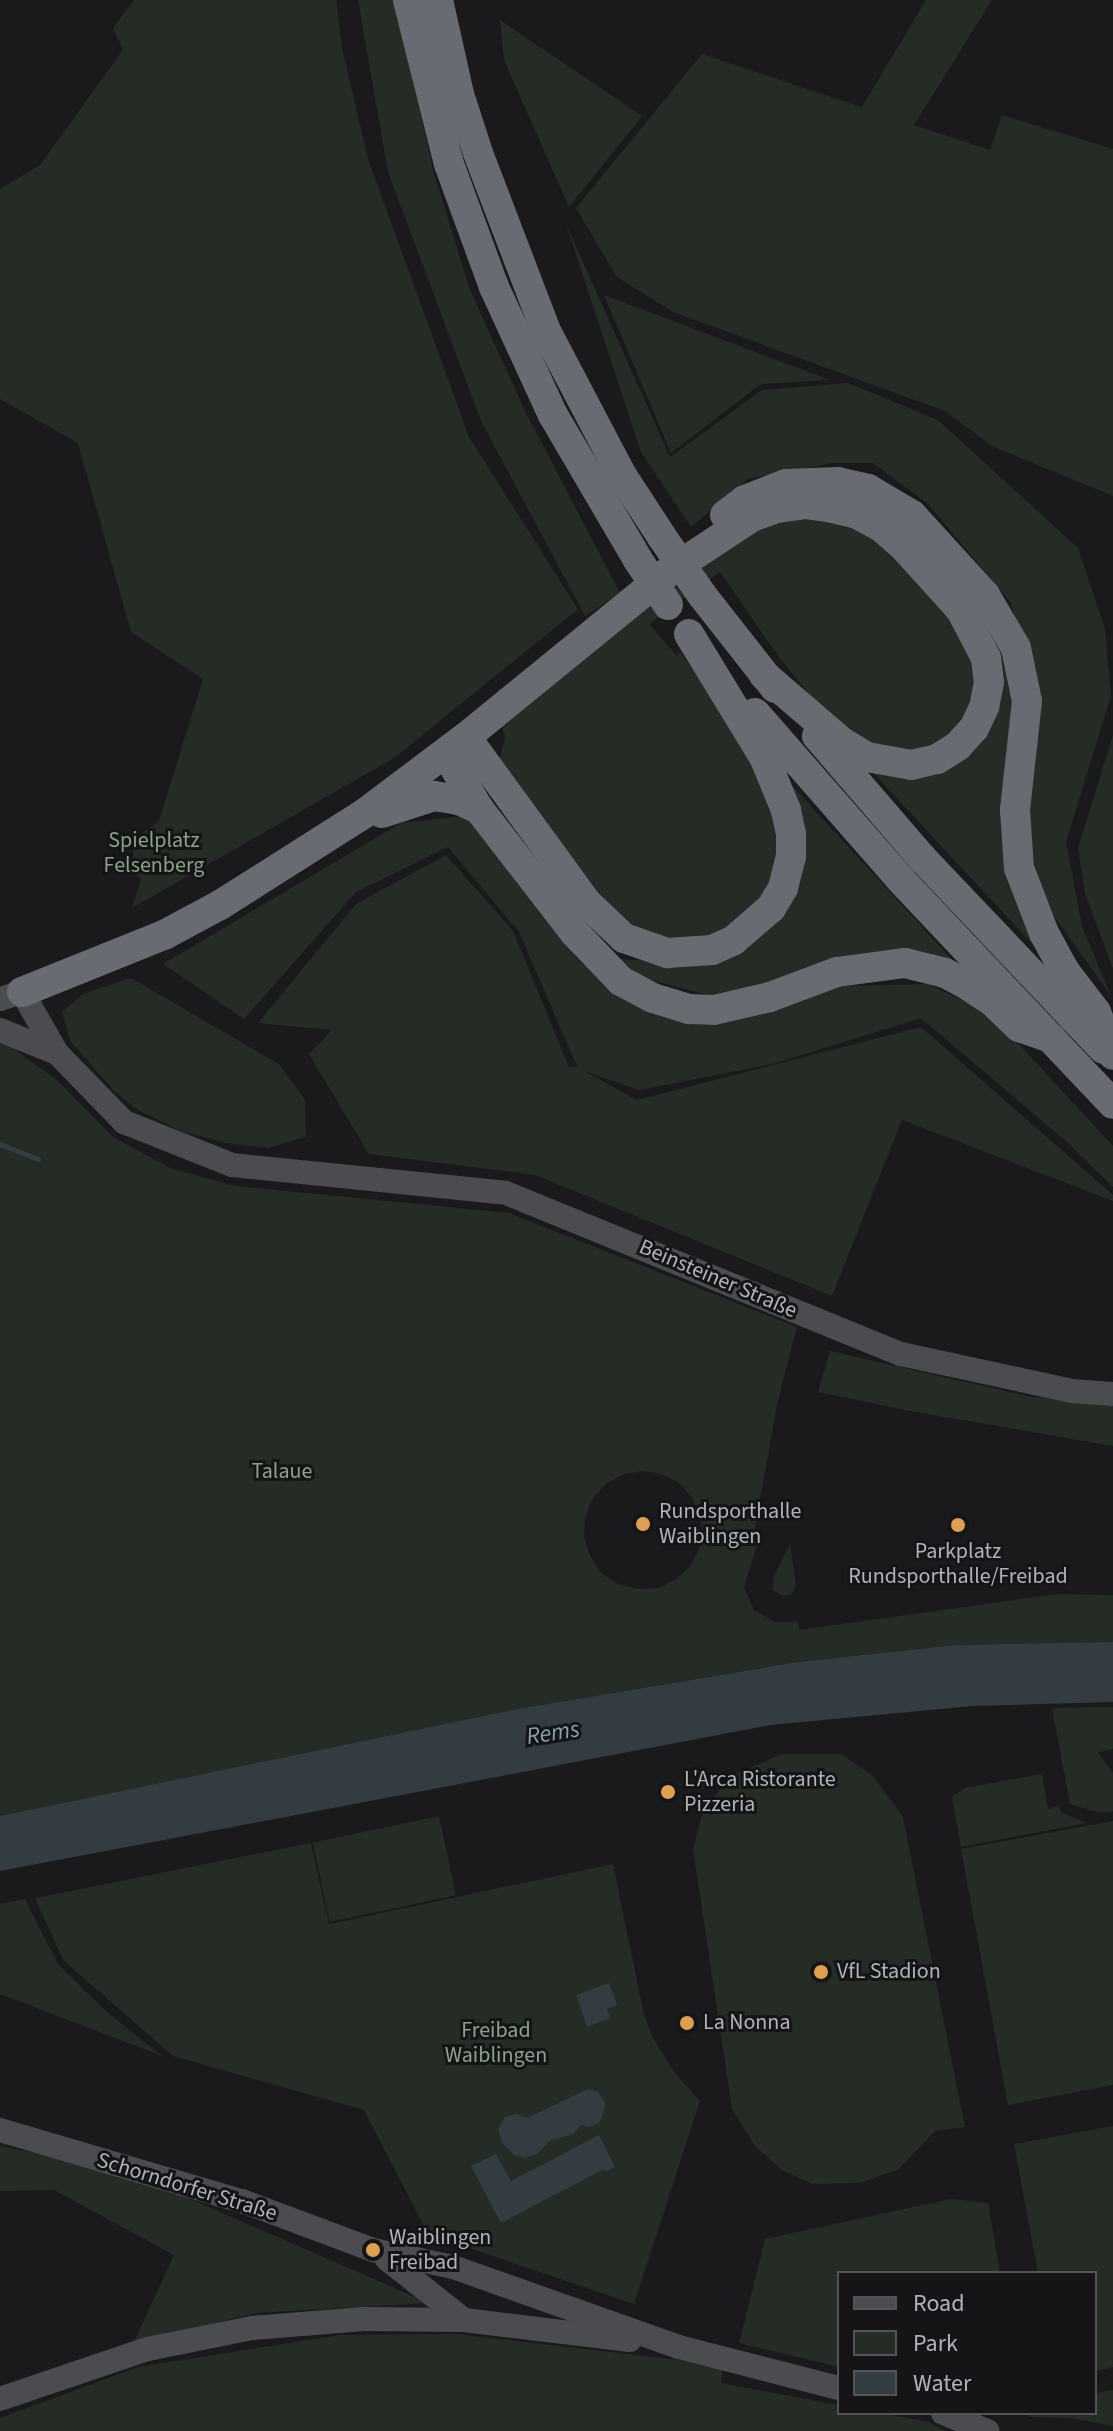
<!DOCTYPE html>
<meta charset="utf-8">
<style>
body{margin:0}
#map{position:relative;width:1113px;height:2431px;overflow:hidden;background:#1a1a1c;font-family:"Source Sans 3",sans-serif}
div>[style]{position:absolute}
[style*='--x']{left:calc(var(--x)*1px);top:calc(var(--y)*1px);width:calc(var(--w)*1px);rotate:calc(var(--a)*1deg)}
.green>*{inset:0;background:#242c25;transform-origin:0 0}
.water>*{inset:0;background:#333c41}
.stream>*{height:5px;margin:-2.5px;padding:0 2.5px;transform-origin:2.5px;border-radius:2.5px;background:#333c41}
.secondary>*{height:24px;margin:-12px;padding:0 12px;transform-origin:12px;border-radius:12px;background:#4a4c50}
.highway>*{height:30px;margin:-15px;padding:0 15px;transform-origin:15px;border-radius:15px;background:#686b71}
.highway-bridge>*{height:30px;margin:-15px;padding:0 15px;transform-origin:15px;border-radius:15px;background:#686b71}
.dots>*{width:22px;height:22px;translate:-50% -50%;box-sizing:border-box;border:4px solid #151517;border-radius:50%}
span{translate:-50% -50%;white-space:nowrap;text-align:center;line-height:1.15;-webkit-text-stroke:6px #151517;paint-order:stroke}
.park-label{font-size:22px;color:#89a288}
.street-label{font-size:22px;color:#aeb3ba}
.poi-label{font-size:22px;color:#aeb3ba}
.left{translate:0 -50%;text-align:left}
.water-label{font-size:24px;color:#8aa2b0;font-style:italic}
.legend{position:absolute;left:837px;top:2271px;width:260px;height:144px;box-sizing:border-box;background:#151517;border:2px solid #525458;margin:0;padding:10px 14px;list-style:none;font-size:24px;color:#aeb3ba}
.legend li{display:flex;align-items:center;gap:16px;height:40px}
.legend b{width:40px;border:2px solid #525458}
</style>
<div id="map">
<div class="green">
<i style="clip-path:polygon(134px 0,336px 0,342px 48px,368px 159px,469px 437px,578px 609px,394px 758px,132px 908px,141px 879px,132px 872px,134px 839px,159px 821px,203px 679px,131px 632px,78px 443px,0 399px,0 189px,40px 165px,123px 50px,113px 28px)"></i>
<i style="clip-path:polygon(358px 0,394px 0,434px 173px,470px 290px,525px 411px,620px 593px,585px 616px,481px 421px,388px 172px)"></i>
<i style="clip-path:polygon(926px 0,992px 0,914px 125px,990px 150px,1002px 115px,1113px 149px,1113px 496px,992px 446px,945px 411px,673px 312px,617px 277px,576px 208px,702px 54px,862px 107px)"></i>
<i style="clip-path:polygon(500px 20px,642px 116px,569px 207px,504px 60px)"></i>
<i style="clip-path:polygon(566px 224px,670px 457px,762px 390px,848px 383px,938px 420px,1078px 548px,1105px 629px,1111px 696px,1066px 842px,1082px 926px,1111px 996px,1047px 906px,1027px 837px,1039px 700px,1011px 603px,928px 504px,873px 463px,833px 463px,748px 479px,691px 527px,641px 452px)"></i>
<i style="clip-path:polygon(604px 295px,830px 380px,761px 384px,671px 453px)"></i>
<i style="clip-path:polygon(820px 486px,865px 494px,891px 507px,917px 528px,971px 588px,1001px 632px,1011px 653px,1020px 701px,1009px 804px,1010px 858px,1031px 923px,1052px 965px,863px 762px,885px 769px,925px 768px,949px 760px,966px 748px,989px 718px,996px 697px,998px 675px,987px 635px,956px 592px,924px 557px,902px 533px,876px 515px,845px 501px,813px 496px,778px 499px,746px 509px,757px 500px,775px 493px)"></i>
<i style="clip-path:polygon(796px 510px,854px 519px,966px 628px,980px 696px,949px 741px,893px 754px,830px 720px,779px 657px,720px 572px,649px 624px,677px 656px,680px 652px,726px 714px,777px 805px,776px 881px,727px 934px,672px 945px,620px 920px,499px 762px,505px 737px,502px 726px,708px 554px)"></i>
<i style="clip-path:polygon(1113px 735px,1113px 969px,1085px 893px,1078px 848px)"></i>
<i style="clip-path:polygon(786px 779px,958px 966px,726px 1000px,640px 977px,620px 959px,700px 964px,773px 917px)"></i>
<i style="clip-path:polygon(464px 816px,501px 851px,579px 961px,641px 1007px,682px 1021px,734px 1021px,843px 986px,928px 984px,991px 1014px,1113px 1146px,1113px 1187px,1067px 1142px,921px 1018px,773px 1064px,639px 1090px,584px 1071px,637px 1100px,921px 1027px,1113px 1195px,1113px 1201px,902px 1120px,832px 1296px,535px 1175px,369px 1154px,309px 1054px,332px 1030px,258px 1023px,356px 904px,446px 855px,513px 931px,569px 1067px,577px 1066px,519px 932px,448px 847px,356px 892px,244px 1019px,163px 964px,401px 823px)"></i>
<i style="clip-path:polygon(131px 978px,279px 1064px,305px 1100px,306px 1137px,268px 1148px,226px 1143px,181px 1131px,138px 1110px,114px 1091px,70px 1041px,62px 1012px,83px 994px)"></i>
<i style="clip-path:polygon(evenodd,0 1044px,11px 1047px,58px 1081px,113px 1137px,170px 1168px,235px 1186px,509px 1213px,797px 1327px,778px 1400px,753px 1538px,758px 1542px,744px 1587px,754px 1610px,775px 1622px,798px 1622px,799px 1630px,1058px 1594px,1113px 1595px,1113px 1642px,956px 1645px,798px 1662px,517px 1709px,0 1816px,0 1044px,643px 1471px,661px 1474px,678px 1482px,691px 1496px,700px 1512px,702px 1531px,699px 1550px,690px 1566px,677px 1579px,658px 1588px,638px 1589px,618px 1584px,601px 1573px,590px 1556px,584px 1537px,585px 1517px,593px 1498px,607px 1483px,624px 1474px,643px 1471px)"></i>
<i style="clip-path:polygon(830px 1351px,1028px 1396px,1113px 1406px,1113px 1446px,910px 1411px,818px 1392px)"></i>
<i style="clip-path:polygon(790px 1544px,796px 1586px,792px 1594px,782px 1596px,773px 1590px,773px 1578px)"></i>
<i style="clip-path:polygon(1113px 1707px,1113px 1749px,1098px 1752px,1113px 1773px,1113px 1811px,1100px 1813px,1070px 1804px,1052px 1708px)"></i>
<i style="clip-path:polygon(782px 1754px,841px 1754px,873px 1776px,903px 1817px,965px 2127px,935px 2131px,899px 2169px,860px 2183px,812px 2184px,782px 2170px,755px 2146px,732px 2109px,693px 1849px,704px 1809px,731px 1776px)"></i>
<i style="clip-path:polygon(1042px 1774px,1048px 1809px,1059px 1806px,1061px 1812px,1086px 1823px,961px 1847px,952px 1797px,965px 1788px)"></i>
<i style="left:439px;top:1816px;width:81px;height:129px;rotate:78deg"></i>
<i style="clip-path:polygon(1113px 1821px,1113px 2085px,1008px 2105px,961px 1849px)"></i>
<i style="clip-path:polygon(311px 1843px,329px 1924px,613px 1864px,644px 2015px,653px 2038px,674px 2072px,700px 2101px,634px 2304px,428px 2234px,364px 2110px,173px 2056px,63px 1960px,35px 1898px)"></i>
<i style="clip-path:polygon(25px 1899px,58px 1964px,108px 2013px,162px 2056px,0 1994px,0 1904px)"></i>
<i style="clip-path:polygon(1113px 2126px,1113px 2367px,1095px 2371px,1095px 2273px,1038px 2273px,1014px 2144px)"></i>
<i style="clip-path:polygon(0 2146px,97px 2165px,188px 2198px,429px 2303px,256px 2313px,133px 2344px,174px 2255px,54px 2190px,0 2191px)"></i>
<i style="clip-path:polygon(951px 2199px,988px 2203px,1000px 2273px,839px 2273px,839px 2367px,739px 2343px,765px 2239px)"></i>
<i style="clip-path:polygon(456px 2334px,723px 2365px,721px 2383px,839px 2405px,839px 2413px,880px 2413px,929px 2422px,945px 2431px,0 2431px,0 2418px,138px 2367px,339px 2335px)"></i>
<i style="clip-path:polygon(1113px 2390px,1113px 2426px,1071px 2418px,1029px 2417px,1028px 2413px,1095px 2413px,1095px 2393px)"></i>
</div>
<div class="water">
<i style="clip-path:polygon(1113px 1642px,1113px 1702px,972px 1706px,771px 1725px,0 1871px,0 1816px,517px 1709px,798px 1662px,956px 1645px)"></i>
<i style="clip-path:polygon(609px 1983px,617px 2005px,607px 2009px,610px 2018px,587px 2027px,576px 1995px)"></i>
<i style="clip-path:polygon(588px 2089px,598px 2092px,606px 2104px,600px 2122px,589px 2127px,581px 2125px,573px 2134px,551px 2140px,537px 2154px,526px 2158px,514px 2155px,502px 2143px,498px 2129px,505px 2117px,516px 2114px,527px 2118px)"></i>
<i style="clip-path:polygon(599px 2135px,615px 2167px,606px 2172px,604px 2169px,501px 2223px,471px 2166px,496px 2154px,511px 2181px)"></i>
</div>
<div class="stream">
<i style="--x:0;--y:1144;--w:41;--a:21.5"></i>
</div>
<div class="secondary">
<i style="--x:0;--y:999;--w:23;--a:-18"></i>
<i style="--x:22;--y:992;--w:70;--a:60.2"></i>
<i style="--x:57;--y:1053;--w:96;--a:45.8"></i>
<i style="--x:124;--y:1122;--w:116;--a:21.7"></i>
<i style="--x:232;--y:1165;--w:275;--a:5.8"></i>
<i style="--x:506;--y:1193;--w:427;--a:22.2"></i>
<i style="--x:901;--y:1354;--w:175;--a:12.2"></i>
<i style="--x:1072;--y:1391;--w:41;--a:4.2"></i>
<i style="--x:0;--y:1030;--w:61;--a:22"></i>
<i style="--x:0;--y:2130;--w:252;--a:16.4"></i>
<i style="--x:242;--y:2201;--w:140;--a:20.5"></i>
<i style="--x:373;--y:2250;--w:82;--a:12"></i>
<i style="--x:453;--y:2267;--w:240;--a:19.5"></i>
<i style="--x:679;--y:2347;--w:165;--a:14.4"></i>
<i style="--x:387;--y:2259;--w:98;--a:38.4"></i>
<i style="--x:0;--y:2399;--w:156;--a:-18.7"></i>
<i style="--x:148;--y:2349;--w:106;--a:-11.4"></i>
<i style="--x:252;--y:2328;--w:112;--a:-4.6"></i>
<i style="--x:364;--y:2319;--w:100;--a:0.6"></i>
<i style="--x:464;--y:2320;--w:167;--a:6.9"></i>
<i style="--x:943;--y:2413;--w:48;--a:22.2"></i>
</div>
<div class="highway">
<i style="--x:408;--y:0;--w:169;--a:76"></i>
<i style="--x:449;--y:164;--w:131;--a:69.9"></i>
<i style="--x:494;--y:287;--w:141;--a:65.3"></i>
<i style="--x:553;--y:415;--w:168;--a:59.6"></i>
<i style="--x:438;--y:0;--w:96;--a:77.4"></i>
<i style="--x:459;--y:94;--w:62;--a:72.1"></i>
<i style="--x:478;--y:153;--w:191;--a:69.1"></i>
<i style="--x:546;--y:331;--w:161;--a:62.3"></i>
<i style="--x:621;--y:474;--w:75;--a:56.9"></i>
<i style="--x:725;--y:515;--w:25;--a:-37"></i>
<i style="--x:745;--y:500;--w:44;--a:-21.3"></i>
<i style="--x:786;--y:484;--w:52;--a:-2.2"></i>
<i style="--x:838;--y:482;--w:31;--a:13"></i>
<i style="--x:868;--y:489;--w:51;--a:30.6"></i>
<i style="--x:912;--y:515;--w:108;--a:47.6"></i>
<i style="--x:985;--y:595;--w:61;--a:59.7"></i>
<i style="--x:1016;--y:648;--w:54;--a:78.3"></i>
<i style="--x:1027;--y:701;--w:110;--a:96.3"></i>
<i style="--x:1015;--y:810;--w:58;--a:86.1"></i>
<i style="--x:1019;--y:868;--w:70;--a:69"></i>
<i style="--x:1044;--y:933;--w:42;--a:61.6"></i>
<i style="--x:1064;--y:970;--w:53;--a:52.7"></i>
<i style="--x:1096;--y:1012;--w:46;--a:68.4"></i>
<i style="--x:702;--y:595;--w:118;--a:51.9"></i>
<i style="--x:755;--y:713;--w:222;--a:48.8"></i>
<i style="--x:901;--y:880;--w:308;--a:46.6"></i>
<i style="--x:817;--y:736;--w:161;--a:49.3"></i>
<i style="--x:922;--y:858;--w:263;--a:46.5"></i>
<i style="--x:466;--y:737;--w:205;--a:53.9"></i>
<i style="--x:587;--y:903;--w:51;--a:43.4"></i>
<i style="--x:624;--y:938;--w:46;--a:19.2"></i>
<i style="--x:667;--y:953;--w:45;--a:-3.8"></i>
<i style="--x:712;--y:950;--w:24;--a:-24"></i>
<i style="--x:734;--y:940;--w:49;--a:-40.9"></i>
<i style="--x:771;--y:908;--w:23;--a:-59"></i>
<i style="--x:783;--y:888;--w:32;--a:-76"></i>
<i style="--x:791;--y:857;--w:23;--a:-90"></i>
<i style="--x:791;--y:834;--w:25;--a:-102"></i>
<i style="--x:786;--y:810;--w:57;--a:-112.5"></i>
<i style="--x:764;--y:757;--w:144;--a:-121.4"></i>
<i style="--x:446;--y:753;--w:65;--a:59.5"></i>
<i style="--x:479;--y:809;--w:155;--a:52.3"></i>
<i style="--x:574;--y:932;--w:68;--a:46.2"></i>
<i style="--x:621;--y:981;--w:36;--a:28"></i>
<i style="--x:653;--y:998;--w:38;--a:17"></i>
<i style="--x:689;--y:1009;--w:25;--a:2"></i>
<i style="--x:714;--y:1010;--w:57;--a:-13.1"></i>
<i style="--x:770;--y:997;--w:72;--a:-20.5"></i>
<i style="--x:837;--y:972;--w:69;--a:-7.5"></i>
<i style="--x:905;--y:963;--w:41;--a:14"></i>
<i style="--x:945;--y:973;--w:21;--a:28"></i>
<i style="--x:964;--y:983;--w:33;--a:33"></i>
<i style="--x:992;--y:1001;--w:37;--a:44"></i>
<i style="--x:1019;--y:1027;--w:34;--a:19"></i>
<i style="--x:382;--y:813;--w:55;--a:-18.1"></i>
<i style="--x:434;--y:796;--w:25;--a:9"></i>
<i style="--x:459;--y:800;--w:22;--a:24"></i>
<i style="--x:22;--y:992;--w:153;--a:-21.9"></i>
<i style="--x:164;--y:935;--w:64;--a:-28.2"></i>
<i style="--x:220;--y:905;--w:172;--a:-32.4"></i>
<i style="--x:365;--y:813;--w:126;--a:-37"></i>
<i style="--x:466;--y:737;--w:259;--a:-39.2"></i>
<i style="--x:667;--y:573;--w:102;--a:-33.4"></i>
<i style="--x:752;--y:517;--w:27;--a:-20"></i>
<i style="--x:777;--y:508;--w:28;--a:-8"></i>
<i style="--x:805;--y:504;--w:27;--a:8"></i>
<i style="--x:832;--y:508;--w:26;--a:13"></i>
<i style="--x:857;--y:514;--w:26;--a:28"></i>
<i style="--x:880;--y:526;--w:32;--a:41"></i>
<i style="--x:904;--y:547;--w:85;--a:47.9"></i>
<i style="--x:961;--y:610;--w:54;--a:62.5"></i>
<i style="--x:986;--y:658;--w:24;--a:83"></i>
<i style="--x:989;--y:682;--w:25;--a:101"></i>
<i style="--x:984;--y:707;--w:23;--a:115"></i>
<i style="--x:974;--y:728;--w:24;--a:132"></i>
<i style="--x:958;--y:746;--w:25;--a:148"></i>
<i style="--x:937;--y:759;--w:26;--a:167"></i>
<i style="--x:912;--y:765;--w:46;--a:-169.9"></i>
<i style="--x:867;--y:757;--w:29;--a:-149"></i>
<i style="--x:842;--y:742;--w:103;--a:-139.3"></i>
</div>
<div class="highway-bridge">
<i style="--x:662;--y:537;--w:70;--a:55.4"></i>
<i style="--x:638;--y:560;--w:54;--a:56.3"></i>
</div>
<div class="dots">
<i style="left:643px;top:1524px;background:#de9f50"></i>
<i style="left:958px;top:1525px;background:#de9f50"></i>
<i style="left:668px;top:1792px;background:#de9f50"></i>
<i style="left:821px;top:1972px;background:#de9f50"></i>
<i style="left:687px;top:2023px;background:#de9f50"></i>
<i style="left:373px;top:2250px;background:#de9f50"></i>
</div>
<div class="park-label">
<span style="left:154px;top:853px">Spielplatz<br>Felsenberg</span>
<span style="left:282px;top:1472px">Talaue</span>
<span style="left:496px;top:2043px">Freibad<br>Waiblingen</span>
</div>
<div class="street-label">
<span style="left:718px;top:1279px;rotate:23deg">Beinsteiner Straße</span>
<span style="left:187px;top:2187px;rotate:17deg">Schorndorfer Straße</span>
</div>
<div class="poi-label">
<span class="left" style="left:659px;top:1524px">Rundsporthalle<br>Waiblingen</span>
<span style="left:958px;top:1564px">Parkplatz<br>Rundsporthalle/Freibad</span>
<span class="left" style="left:684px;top:1792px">L'Arca Ristorante<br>Pizzeria</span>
<span class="left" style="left:837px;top:1972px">VfL Stadion</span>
<span class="left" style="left:703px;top:2023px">La Nonna</span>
<span class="left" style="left:389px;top:2250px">Waiblingen<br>Freibad</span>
</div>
<div class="water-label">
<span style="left:553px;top:1733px;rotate:-9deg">Rems</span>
</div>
<ul class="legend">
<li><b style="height:10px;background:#4a4c50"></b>Road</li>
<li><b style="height:22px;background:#242c25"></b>Park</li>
<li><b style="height:22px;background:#333c41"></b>Water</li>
</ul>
</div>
